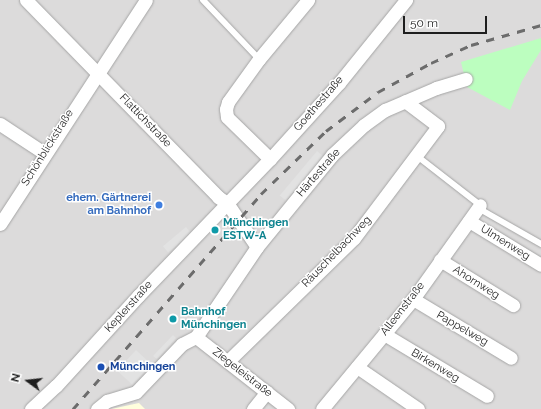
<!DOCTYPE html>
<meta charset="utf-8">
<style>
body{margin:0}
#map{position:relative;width:541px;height:409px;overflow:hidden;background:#f0ebe3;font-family:Raleway,sans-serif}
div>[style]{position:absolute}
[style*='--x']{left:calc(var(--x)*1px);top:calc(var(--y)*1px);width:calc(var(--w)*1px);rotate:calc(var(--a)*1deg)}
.residential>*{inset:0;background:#dcdbdb;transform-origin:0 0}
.education>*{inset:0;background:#fffedd}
.park>*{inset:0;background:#bcfebf}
.parking>*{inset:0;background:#e2e2e2;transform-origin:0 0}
.roads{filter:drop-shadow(0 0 1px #a5a5a5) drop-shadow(0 0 1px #a5a5a5)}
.lane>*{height:6px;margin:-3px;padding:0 3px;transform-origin:3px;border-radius:3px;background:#fff}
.street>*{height:13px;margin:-6.5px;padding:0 6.5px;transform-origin:6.5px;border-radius:6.5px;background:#fff}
.rail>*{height:3px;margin-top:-1.5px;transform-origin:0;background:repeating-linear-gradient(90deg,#6c6c6c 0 8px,transparent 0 16px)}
.dots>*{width:11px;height:11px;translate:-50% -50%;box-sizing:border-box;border:2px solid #fff;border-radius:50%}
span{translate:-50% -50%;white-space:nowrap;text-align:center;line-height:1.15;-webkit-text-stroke:3px #fff;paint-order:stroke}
.street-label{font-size:11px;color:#1e1e1e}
.shop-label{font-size:11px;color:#366cbe;font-weight:700}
.right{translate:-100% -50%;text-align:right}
.culture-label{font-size:11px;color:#0d838f;font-weight:700}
.left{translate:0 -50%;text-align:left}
.transit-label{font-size:11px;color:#164399;font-weight:700}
.north{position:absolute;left:8px;top:361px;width:40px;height:40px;-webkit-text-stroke:3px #fff;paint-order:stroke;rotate:285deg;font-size:11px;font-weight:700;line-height:16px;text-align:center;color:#1e1e1e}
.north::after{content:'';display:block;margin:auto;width:14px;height:18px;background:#1e1e1e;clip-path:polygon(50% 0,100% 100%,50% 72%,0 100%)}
.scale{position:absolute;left:403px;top:16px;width:84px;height:18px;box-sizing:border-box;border:2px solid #1e1e1e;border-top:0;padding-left:5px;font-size:12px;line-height:14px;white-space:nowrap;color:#1e1e1e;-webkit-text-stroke:3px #fff;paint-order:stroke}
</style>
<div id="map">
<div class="residential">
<i style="left:0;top:0;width:541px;height:409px"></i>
</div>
<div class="education">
<i style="clip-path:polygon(139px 403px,145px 409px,111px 409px)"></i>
</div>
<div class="park">
<i style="clip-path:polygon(541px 38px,541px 50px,522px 81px,510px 110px,467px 87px,461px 62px)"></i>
</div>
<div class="parking">
<i style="left:317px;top:151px;width:8px;height:58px;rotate:40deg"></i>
<i style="left:186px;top:227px;width:8px;height:30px;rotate:50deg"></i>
<i style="clip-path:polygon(173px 335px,176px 338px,157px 359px,153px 356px)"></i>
<i style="left:136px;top:350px;width:21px;height:28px;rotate:43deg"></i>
</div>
<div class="roads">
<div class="lane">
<i style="--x:203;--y:0;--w:81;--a:46.5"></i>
<i style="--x:417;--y:156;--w:80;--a:37.9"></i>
<i style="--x:478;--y:208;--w:73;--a:29.7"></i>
</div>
<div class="street">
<i style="--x:26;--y:0;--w:275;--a:45.7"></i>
<i style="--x:218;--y:197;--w:11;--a:34"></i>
<i style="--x:227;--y:203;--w:53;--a:55.7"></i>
<i style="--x:0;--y:124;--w:53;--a:33.4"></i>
<i style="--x:270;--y:159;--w:60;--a:-135.7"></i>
<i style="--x:227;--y:117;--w:8;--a:-97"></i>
<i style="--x:226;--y:109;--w:7;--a:-74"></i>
<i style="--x:228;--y:102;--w:53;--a:-54.2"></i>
<i style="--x:259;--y:59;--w:77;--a:-50.3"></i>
<i style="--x:469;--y:221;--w:84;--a:31.4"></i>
<i style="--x:0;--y:224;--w:267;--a:-56.9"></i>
<i style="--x:440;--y:260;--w:86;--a:31.7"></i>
<i style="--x:413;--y:299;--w:114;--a:31"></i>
<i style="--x:384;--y:334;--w:120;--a:31"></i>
<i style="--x:196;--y:337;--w:117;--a:38"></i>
<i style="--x:228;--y:361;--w:176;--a:-44.3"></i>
<i style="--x:354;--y:238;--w:140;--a:-53.1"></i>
<i style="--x:438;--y:126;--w:41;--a:-142.9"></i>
<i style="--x:357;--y:367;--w:74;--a:34.5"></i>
<i style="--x:31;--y:409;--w:34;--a:-43"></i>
<i style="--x:56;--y:386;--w:122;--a:-47.7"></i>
<i style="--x:138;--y:296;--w:190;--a:-46.1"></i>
<i style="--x:270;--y:159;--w:103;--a:-47.8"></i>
<i style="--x:339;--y:83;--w:107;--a:-51.1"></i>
<i style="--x:97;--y:409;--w:13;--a:-39"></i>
<i style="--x:107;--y:401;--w:30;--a:-17"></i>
<i style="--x:136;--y:392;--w:66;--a:-46.2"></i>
<i style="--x:182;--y:344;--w:16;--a:-27"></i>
<i style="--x:196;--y:337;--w:109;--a:-55.9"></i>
<i style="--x:257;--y:247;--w:119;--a:-50.8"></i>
<i style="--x:332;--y:155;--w:44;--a:-43.2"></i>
<i style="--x:364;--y:125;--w:26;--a:-36"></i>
<i style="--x:385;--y:110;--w:56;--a:-23.3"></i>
<i style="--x:436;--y:88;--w:31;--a:-17"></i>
<i style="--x:253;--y:409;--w:22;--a:-51"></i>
<i style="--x:322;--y:409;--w:143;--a:-50.4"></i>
<i style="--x:413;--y:299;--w:115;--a:-54.5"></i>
</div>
</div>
<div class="rail">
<i style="--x:73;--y:409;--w:286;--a:-48.8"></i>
<i style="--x:261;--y:194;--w:91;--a:-44.1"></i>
<i style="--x:326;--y:131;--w:65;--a:-36.9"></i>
<i style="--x:378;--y:92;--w:60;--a:-28.7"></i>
<i style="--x:431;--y:63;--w:44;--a:-24.2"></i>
<i style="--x:471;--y:45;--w:73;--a:-15.9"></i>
</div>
<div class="dots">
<i style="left:159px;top:205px;background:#3f7fe0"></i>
<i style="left:215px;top:230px;background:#0f9aa8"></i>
<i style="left:173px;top:319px;background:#0f9aa8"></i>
<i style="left:101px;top:367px;background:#1a4fb4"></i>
</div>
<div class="street-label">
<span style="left:319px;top:104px;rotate:-49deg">Goethestraße</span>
<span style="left:145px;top:121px;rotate:46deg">Flattichstraße</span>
<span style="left:48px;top:148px;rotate:-58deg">Schönblickstraße</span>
<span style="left:319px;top:173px;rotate:-49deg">Härtestraße</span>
<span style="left:505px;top:243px;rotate:32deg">Ulmenweg</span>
<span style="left:337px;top:252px;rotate:-46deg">Räuschelbachweg</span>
<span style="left:476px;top:283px;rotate:32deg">Ahornweg</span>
<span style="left:129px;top:307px;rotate:-48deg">Keplerstraße</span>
<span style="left:403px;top:309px;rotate:-52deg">Alleenstraße</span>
<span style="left:462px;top:329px;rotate:30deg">Pappelweg</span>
<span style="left:435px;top:366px;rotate:31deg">Birkenweg</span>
<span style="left:242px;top:373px;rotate:38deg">Ziegeleistraße</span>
</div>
<div class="shop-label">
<span class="right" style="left:151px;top:205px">ehem. Gärtnerei<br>am Bahnhof</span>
</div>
<div class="culture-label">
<span class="left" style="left:223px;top:230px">Münchingen<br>ESTW-A</span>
<span class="left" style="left:181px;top:319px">Bahnhof<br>Münchingen</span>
</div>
<div class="transit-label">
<span class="left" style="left:110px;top:367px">Münchingen</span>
</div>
<div class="north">N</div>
<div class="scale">50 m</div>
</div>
